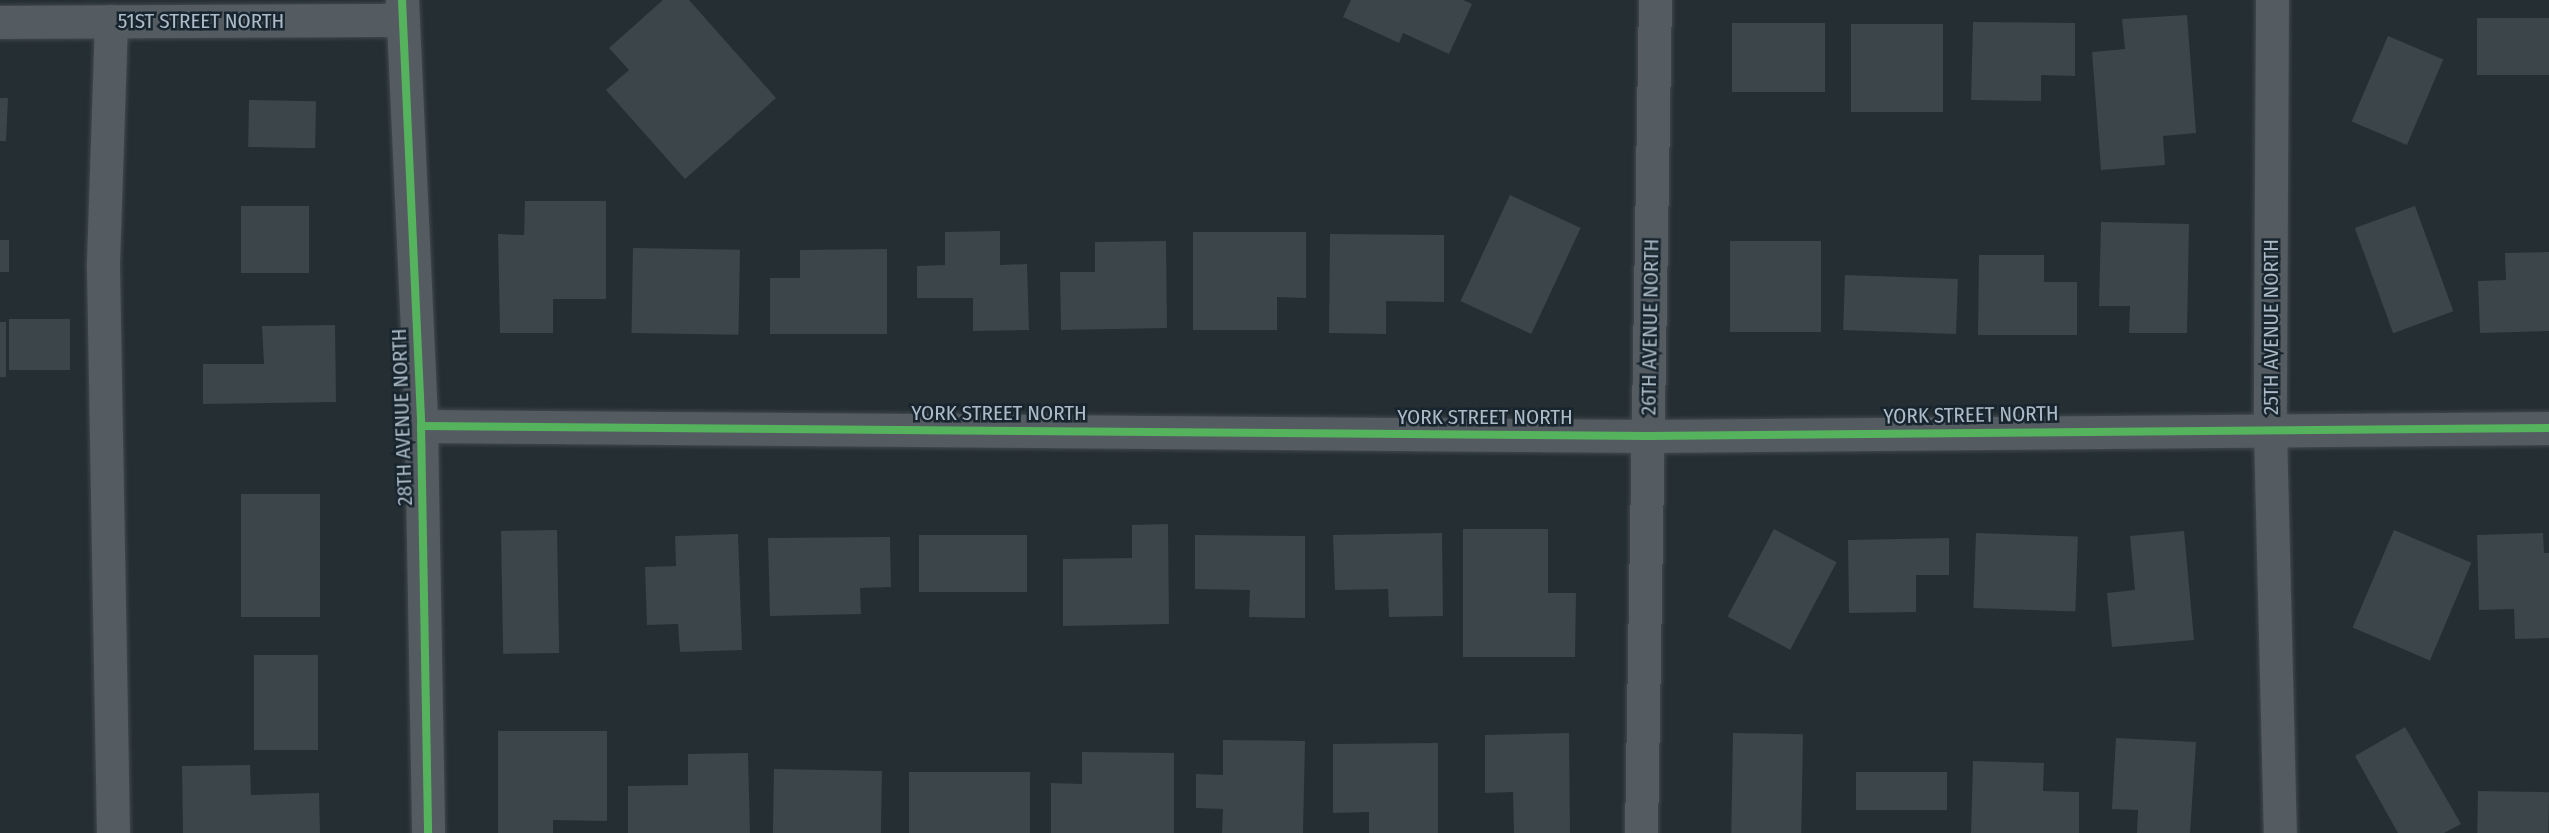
<!DOCTYPE html>
<style>
body{margin:0}
#map{position:relative;width:2549px;height:833px;overflow:hidden;background:#242e33;font-family:"Fira Sans Condensed",sans-serif}
div>[style]{position:absolute}
[style*='--x']{left:calc(var(--x)*1px);top:calc(var(--y)*1px);width:calc(var(--w)*1px);rotate:calc(var(--a)*1deg)}
.building>*{inset:0;background:#3c454a;transform-origin:0 0}
.roads{filter:drop-shadow(0 0 2px #42494e) drop-shadow(0 0 2px #42494e)}
.minor>*{height:33px;margin:-16.5px;padding:0 16.5px;transform-origin:16.5px;border-radius:16.5px;background:#545c62}
.cycleway>*{height:8px;margin:-4px;padding:0 4px;transform-origin:4px;border-radius:4px;background:#56b35d}
span{translate:-50% -50%;white-space:nowrap;text-align:center;line-height:1.15;-webkit-text-stroke:5px #18252e;paint-order:stroke}
.street-label{font-size:21px;color:#acbbc7}
</style>
<div id="map">
<div class="building">
<i style="clip-path:polygon(663px 0,689px 0,776px 98px,685px 179px,606px 90px,629px 70px,609px 48px)"></i>
<i style="clip-path:polygon(1351px 0,1463px 0,1472px 4px,1449px 54px,1403px 33px,1399px 43px,1343px 17px)"></i>
<i style="clip-path:polygon(2187px 15px,2196px 133px,2163px 136px,2165px 165px,2101px 170px,2092px 52px,2125px 49px,2122px 19px)"></i>
<i style="left:2477px;top:18px;width:72px;height:57px"></i>
<i style="clip-path:polygon(1973px 22px,2075px 23px,2075px 76px,2041px 75px,2041px 101px,1971px 100px)"></i>
<i style="left:1825px;top:23px;width:69px;height:93px;rotate:90deg"></i>
<i style="left:1851px;top:24px;width:92px;height:88px"></i>
<i style="left:2388px;top:36px;width:60px;height:93px;rotate:23deg"></i>
<i style="clip-path:polygon(0 98px,8px 98px,6px 141px,0 141px)"></i>
<i style="left:249px;top:100px;width:67px;height:47px;rotate:1deg"></i>
<i style="left:1510px;top:195px;width:78px;height:117px;rotate:25deg"></i>
<i style="clip-path:polygon(525px 201px,606px 201px,606px 299px,553px 299px,553px 333px,500px 333px,498px 234px,524px 235px)"></i>
<i style="left:241px;top:206px;width:68px;height:67px"></i>
<i style="left:2415px;top:206px;width:112px;height:64px;rotate:70deg"></i>
<i style="clip-path:polygon(2101px 222px,2189px 224px,2187px 333px,2129px 333px,2130px 306px,2099px 306px)"></i>
<i style="clip-path:polygon(1000px 231px,1000px 265px,1027px 264px,1029px 330px,973px 331px,973px 298px,917px 298px,917px 266px,945px 265px,945px 232px)"></i>
<i style="clip-path:polygon(1193px 232px,1306px 232px,1306px 298px,1277px 297px,1277px 330px,1193px 330px)"></i>
<i style="clip-path:polygon(1330px 234px,1444px 235px,1444px 302px,1386px 301px,1386px 334px,1329px 333px)"></i>
<i style="left:0;top:240px;width:9px;height:32px"></i>
<i style="clip-path:polygon(1166px 241px,1167px 328px,1061px 330px,1060px 272px,1095px 272px,1095px 242px)"></i>
<i style="left:1730px;top:241px;width:91px;height:91px"></i>
<i style="left:633px;top:248px;width:107px;height:85px;rotate:1deg"></i>
<i style="clip-path:polygon(887px 249px,887px 334px,770px 334px,770px 278px,800px 278px,800px 250px)"></i>
<i style="clip-path:polygon(2549px 252px,2549px 331px,2480px 333px,2478px 281px,2506px 280px,2505px 253px)"></i>
<i style="clip-path:polygon(1979px 255px,2044px 255px,2044px 282px,2077px 282px,2077px 335px,1978px 335px)"></i>
<i style="left:1845px;top:275px;width:113px;height:55px;rotate:2deg"></i>
<i style="left:9px;top:319px;width:61px;height:51px"></i>
<i style="left:0;top:322px;width:6px;height:55px"></i>
<i style="clip-path:polygon(335px 325px,336px 402px,203px 404px,203px 364px,264px 364px,262px 326px)"></i>
<i style="left:320px;top:494px;width:123px;height:79px;rotate:90deg"></i>
<i style="clip-path:polygon(1168px 524px,1169px 624px,1063px 626px,1063px 559px,1132px 558px,1132px 525px)"></i>
<i style="clip-path:polygon(1463px 529px,1548px 529px,1548px 593px,1576px 593px,1575px 657px,1463px 657px)"></i>
<i style="left:1774px;top:529px;width:71px;height:99px;rotate:28deg"></i>
<i style="left:557px;top:530px;width:123px;height:56px;rotate:89deg"></i>
<i style="left:2394px;top:530px;width:84px;height:106px;rotate:23deg"></i>
<i style="clip-path:polygon(2184px 531px,2194px 640px,2112px 647px,2107px 593px,2135px 590px,2130px 536px)"></i>
<i style="clip-path:polygon(1442px 533px,1443px 616px,1389px 617px,1388px 589px,1335px 590px,1333px 535px)"></i>
<i style="left:1976px;top:533px;width:102px;height:75px;rotate:2deg"></i>
<i style="clip-path:polygon(2543px 533px,2544px 553px,2549px 553px,2549px 638px,2515px 639px,2514px 609px,2479px 610px,2477px 535px)"></i>
<i style="clip-path:polygon(738px 534px,742px 650px,680px 652px,678px 624px,647px 625px,645px 567px,676px 566px,675px 536px)"></i>
<i style="left:919px;top:535px;width:108px;height:57px"></i>
<i style="clip-path:polygon(1195px 535px,1305px 536px,1305px 618px,1249px 617px,1250px 590px,1195px 589px)"></i>
<i style="clip-path:polygon(890px 537px,891px 587px,860px 588px,861px 614px,770px 616px,768px 538px)"></i>
<i style="clip-path:polygon(1949px 538px,1949px 575px,1916px 575px,1916px 612px,1849px 613px,1848px 540px)"></i>
<i style="left:254px;top:655px;width:64px;height:95px"></i>
<i style="clip-path:polygon(2405px 727px,2461px 824px,2444px 833px,2398px 833px,2355px 756px)"></i>
<i style="clip-path:polygon(498px 731px,607px 731px,607px 821px,553px 820px,553px 833px,498px 833px)"></i>
<i style="clip-path:polygon(1569px 733px,1570px 833px,1514px 833px,1513px 792px,1485px 793px,1485px 735px)"></i>
<i style="left:1733px;top:733px;width:70px;height:100px;rotate:1deg"></i>
<i style="clip-path:polygon(2116px 738px,2196px 742px,2190px 833px,2137px 833px,2138px 810px,2112px 809px)"></i>
<i style="clip-path:polygon(1223px 740px,1305px 741px,1303px 833px,1222px 833px,1223px 809px,1196px 808px,1196px 774px,1223px 775px)"></i>
<i style="clip-path:polygon(1438px 743px,1438px 833px,1369px 833px,1369px 812px,1333px 813px,1333px 744px)"></i>
<i style="clip-path:polygon(1082px 752px,1174px 753px,1174px 833px,1051px 833px,1051px 783px,1082px 784px)"></i>
<i style="clip-path:polygon(748px 753px,750px 833px,628px 833px,628px 786px,688px 785px,688px 754px)"></i>
<i style="clip-path:polygon(1973px 761px,2044px 763px,2043px 791px,2079px 792px,2079px 833px,1971px 833px)"></i>
<i style="clip-path:polygon(250px 765px,251px 795px,319px 793px,320px 833px,183px 833px,182px 766px)"></i>
<i style="left:774px;top:769px;width:108px;height:64px;rotate:1deg"></i>
<i style="left:1030px;top:772px;width:61px;height:121px;rotate:90deg"></i>
<i style="left:1947px;top:772px;width:38px;height:91px;rotate:90deg"></i>
<i style="left:2478px;top:791px;width:71px;height:42px;rotate:1deg"></i>
</div>
<div class="roads">
<div class="minor">
<i style="--x:402;--y:0;--w:426;--a:87.4"></i>
<i style="--x:421;--y:426;--w:407;--a:89"></i>
<i style="--x:2272;--y:0;--w:430;--a:90.3"></i>
<i style="--x:2270;--y:430;--w:403;--a:88.6"></i>
<i style="--x:111;--y:21;--w:246;--a:91.9"></i>
<i style="--x:103;--y:267;--w:566;--a:88.99"></i>
<i style="--x:0;--y:22;--w:402;--a:-0.3"></i>
<i style="--x:421;--y:426;--w:1227;--a:0.47"></i>
<i style="--x:1648;--y:436;--w:901;--a:-0.51"></i>
<i style="--x:1641;--y:833;--w:833;--a:-89.04"></i>
</div>
</div>
<div class="cycleway">
<i style="--x:402;--y:0;--w:426;--a:87.4"></i>
<i style="--x:421;--y:426;--w:407;--a:89"></i>
<i style="--x:421;--y:426;--w:1227;--a:0.47"></i>
<i style="--x:1648;--y:436;--w:901;--a:-0.51"></i>
</div>
<div class="street-label">
<span style="left:201px;top:21px">51ST STREET NORTH</span>
<span style="left:1650px;top:327px;rotate:-89deg">26TH AVENUE NORTH</span>
<span style="left:2271px;top:327px;rotate:-90deg">25TH AVENUE NORTH</span>
<span style="left:999px;top:413px">YORK STREET NORTH</span>
<span style="left:1971px;top:415px;rotate:-1deg">YORK STREET NORTH</span>
<span style="left:402px;top:417px;rotate:-92deg">28TH AVENUE NORTH</span>
<span style="left:1485px;top:417px">YORK STREET NORTH</span>
</div>
</div>
